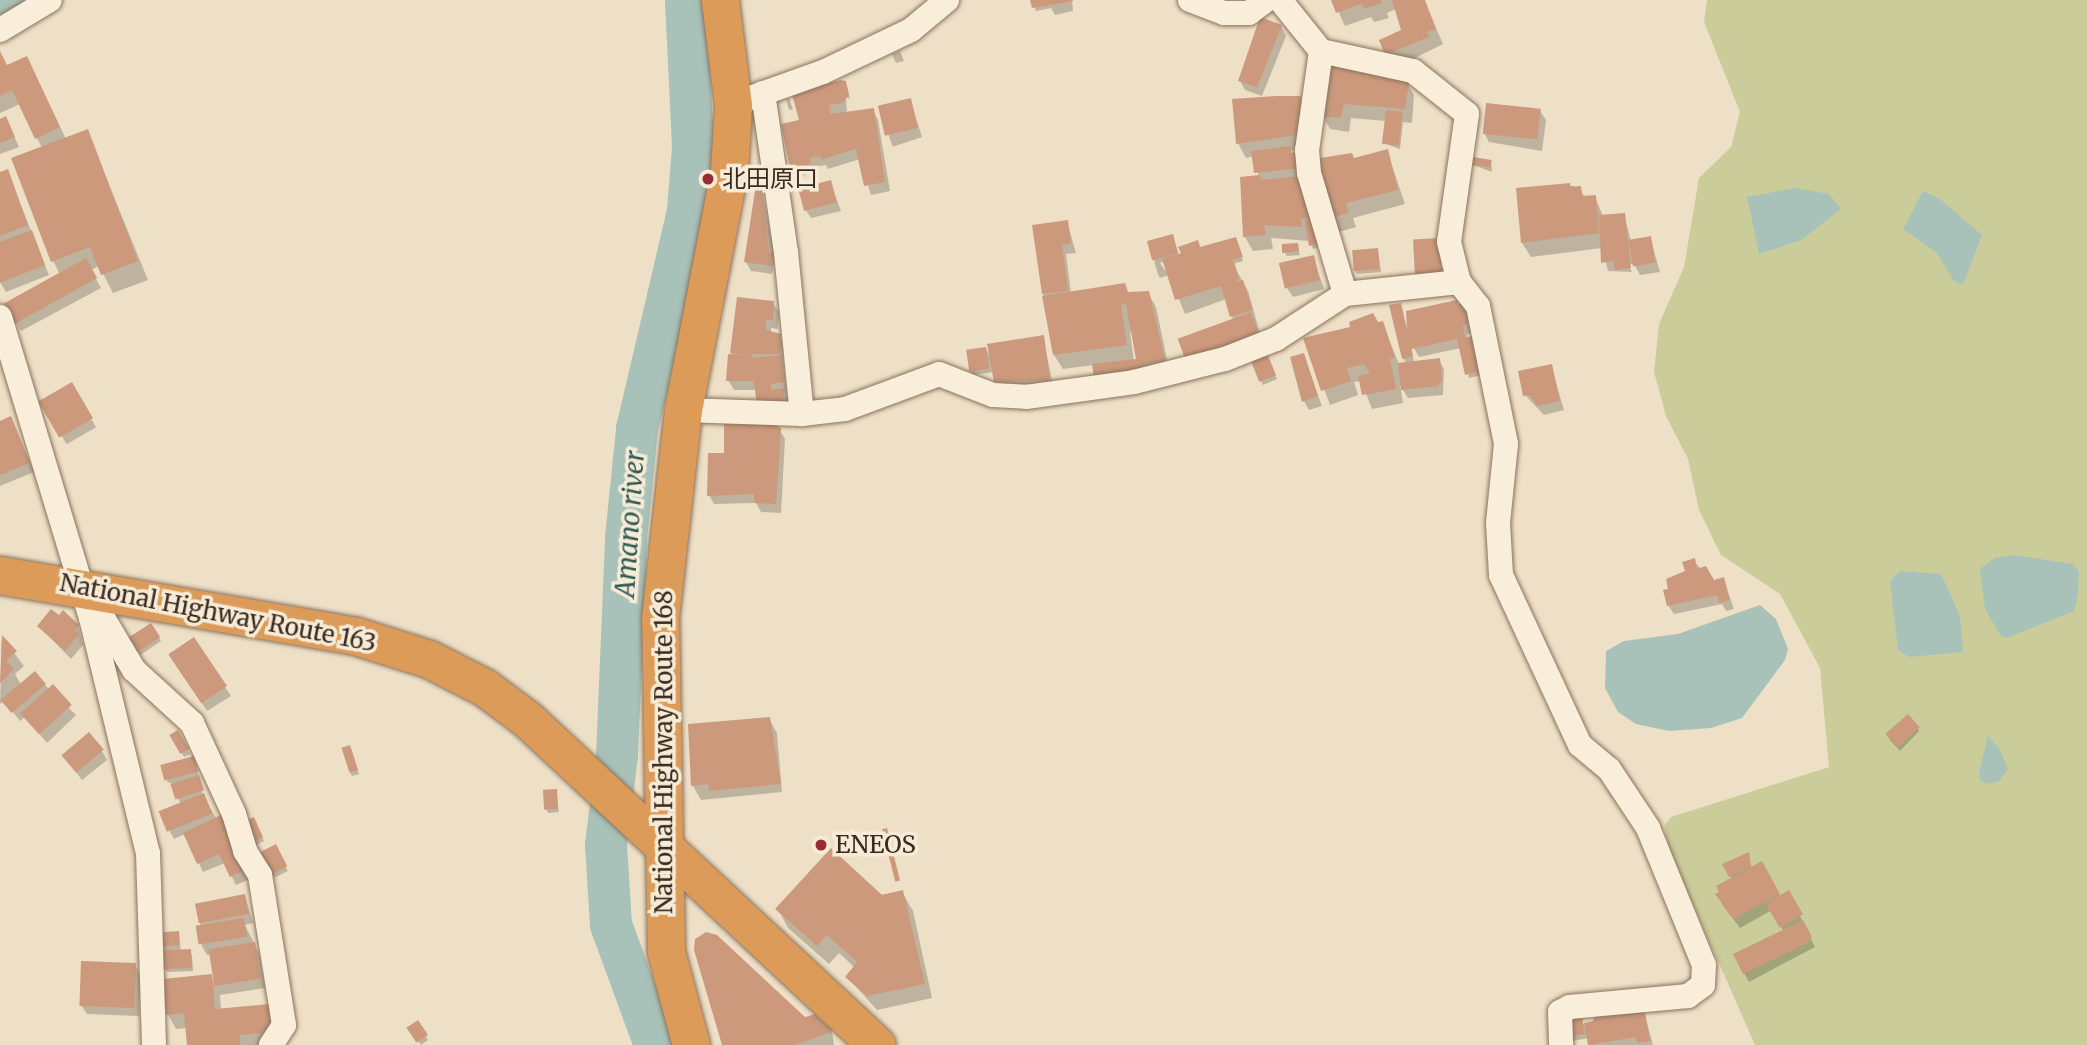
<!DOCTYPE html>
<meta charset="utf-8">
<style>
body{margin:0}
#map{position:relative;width:2087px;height:1045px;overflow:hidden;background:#eee0c7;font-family:Merriweather,"Noto Sans JP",serif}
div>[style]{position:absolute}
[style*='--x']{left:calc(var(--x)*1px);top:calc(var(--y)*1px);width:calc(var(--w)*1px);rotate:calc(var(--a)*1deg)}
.green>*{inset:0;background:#cacd9a}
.water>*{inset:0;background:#a8c2b9}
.shadow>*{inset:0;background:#0003;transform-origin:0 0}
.river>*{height:42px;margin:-21px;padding:0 21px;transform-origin:21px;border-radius:21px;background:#a8c2b9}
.building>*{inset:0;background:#cc997d;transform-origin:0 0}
.roads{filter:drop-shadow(0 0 2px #8a725c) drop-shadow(0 0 2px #8a725c)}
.minor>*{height:24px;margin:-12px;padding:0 12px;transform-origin:12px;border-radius:12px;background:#f9eeda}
.highway>*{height:37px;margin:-18.5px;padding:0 18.5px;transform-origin:18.5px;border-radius:18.5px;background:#dc9b59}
.dots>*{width:19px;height:19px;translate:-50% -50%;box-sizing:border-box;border:4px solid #f6ebd6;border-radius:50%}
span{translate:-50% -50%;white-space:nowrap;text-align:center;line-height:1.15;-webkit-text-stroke:7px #f6ebd6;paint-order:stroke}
.poi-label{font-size:24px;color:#3a2b20}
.left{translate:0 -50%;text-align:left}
.street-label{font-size:24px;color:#3a2b20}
.water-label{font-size:26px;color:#2f5a54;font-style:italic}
</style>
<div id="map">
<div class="green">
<i style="clip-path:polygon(1707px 0,2087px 0,2087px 1045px,1755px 1045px,1670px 852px,1664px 826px,1671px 817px,1829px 767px,1820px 668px,1780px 594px,1721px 555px,1699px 510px,1688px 459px,1666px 416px,1654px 372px,1659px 324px,1684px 267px,1699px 178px,1731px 147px,1740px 112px,1704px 22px)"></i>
</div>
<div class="water">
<i style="clip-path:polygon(1795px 188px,1829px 194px,1841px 209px,1801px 240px,1759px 254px,1747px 197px)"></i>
<i style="clip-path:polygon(1923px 191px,1940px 199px,1982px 235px,1963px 285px,1953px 280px,1937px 253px,1903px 229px)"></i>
<i style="clip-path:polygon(2014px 555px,2072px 564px,2079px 571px,2078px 594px,2074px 611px,2006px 638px,2001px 636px,1985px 609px,1980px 569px,1994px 558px)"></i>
<i style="clip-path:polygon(1900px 571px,1941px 574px,1960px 616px,1963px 652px,1909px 657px,1898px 650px,1890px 581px)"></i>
<i style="clip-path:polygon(1760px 605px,1776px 619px,1788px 649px,1785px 660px,1742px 718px,1711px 728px,1669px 731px,1636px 724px,1618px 712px,1605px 688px,1606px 651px,1624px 641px,1678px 634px)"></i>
<i style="clip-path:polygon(1988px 736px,1999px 748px,2008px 769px,1999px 781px,1988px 784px,1980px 780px,1979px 773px)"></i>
</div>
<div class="shadow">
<i style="clip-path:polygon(1032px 0,1072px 0,1073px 11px,1055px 15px,1051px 8px,1036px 11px)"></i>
<i style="clip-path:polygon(1333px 0,1424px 0,1443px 44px,1395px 68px,1387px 54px,1403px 31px,1396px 9px,1387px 13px,1389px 18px,1374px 22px,1371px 17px,1345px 26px)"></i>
<i style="clip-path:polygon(1281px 26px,1286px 36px,1262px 96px,1245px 90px,1240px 81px)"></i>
<i style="clip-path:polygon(900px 51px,904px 61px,896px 63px,892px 54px)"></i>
<i style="clip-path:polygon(0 53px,7px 67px,27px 58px,66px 139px,87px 131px,148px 280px,113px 293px,99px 266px,91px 270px,101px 288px,21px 331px,6px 304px,60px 274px,53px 261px,42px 148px,20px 104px,0 113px)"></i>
<i style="clip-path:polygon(1325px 66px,1406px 81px,1414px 95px,1412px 123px,1403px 122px,1400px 149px,1383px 143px,1386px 121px,1351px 118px,1349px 132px,1330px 129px,1322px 115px)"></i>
<i style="clip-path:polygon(845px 83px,850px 99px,846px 97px,847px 114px,873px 110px,878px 120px,890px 191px,871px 195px,860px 159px,828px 169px,826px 165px,814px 167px,815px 173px,797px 177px,792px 167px,801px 122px)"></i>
<i style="clip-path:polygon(1300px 98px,1308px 112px,1312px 148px,1291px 151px,1323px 246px,1313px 249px,1310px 241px,1271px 238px,1273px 249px,1253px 251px,1245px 237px,1259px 179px,1254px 156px,1246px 158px,1238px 143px)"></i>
<i style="clip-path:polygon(786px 99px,789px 99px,793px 109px,789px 110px)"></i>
<i style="left:910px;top:100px;width:39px;height:31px;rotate:72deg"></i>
<i style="clip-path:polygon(1540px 111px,1546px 120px,1542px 151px,1489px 142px,1484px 133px)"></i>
<i style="clip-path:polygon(6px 118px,19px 147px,0 154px,0 121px)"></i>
<i style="clip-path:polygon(1387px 151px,1405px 204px,1353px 218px,1356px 227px,1339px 232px,1330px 217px,1354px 160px)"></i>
<i style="clip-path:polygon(1491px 162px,1492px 172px,1473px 165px)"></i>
<i style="clip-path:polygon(7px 171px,49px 275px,6px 292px,0 282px,0 174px)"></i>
<i style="clip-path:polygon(759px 172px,775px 259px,772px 274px,751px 271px,746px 262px)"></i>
<i style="clip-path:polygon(830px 182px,841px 211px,811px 218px,805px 209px)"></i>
<i style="clip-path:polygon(1569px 185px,1580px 188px,1585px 198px,1595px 197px,1603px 216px,1624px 215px,1631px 241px,1650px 238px,1660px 272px,1640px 275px,1634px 264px,1628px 264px,1632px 272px,1608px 271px,1602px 248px,1531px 257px,1522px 243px)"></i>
<i style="clip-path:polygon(evenodd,1067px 222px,1076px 253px,1066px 254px,1071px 293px,1124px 285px,1129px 294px,1148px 293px,1156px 307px,1169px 369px,1094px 365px,1063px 369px,1054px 355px,1043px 294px,1067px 222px,1130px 332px,1133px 332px,1139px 361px,1134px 361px,1130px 332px)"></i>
<i style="clip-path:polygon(evenodd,1174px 240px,1178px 256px,1198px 242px,1201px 249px,1237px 243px,1243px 261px,1233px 264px,1248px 291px,1263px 344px,1189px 368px,1233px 319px,1226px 299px,1185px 314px,1169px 275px,1160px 278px,1158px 274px,1149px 243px,1174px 240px,1165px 261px,1167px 273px,1160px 263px,1165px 261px)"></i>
<i style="clip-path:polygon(1297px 245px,1300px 255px,1287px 256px,1284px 252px)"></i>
<i style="clip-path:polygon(1378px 250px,1381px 272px,1357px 274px,1355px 270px)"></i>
<i style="clip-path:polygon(1313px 257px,1324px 289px,1293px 297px,1287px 288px)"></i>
<i style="clip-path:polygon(773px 303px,779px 312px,778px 329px,771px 328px,771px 336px,782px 340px,788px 412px,757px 390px,734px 390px,728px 380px,732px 353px)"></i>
<i style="clip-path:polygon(1464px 305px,1474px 333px,1467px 334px,1468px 339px,1482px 375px,1469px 378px,1461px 348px,1419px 357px,1411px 343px,1414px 363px,1439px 360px,1444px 369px,1443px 395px,1408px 398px,1400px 385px,1403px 403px,1372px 409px,1361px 381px,1354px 382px,1358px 395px,1330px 405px,1306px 340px,1382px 323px,1399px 364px,1406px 363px,1403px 358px,1410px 343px)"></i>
<i style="clip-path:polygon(1043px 337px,1054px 389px,1001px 391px,994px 372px,973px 375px,971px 371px,986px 349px,991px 358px)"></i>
<i style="clip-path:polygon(1303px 355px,1322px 406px,1309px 410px,1304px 401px)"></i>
<i style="clip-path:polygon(1269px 359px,1277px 379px,1263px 385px,1261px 381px)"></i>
<i style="clip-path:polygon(1551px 366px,1564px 410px,1544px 415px,1525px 395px)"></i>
<i style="left:71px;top:384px;width:50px;height:34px;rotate:60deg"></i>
<i style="clip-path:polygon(11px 418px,34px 472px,0 486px,0 423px)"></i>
<i style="clip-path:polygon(779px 429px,785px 439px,781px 513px,761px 512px,756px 503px,714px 504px,709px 495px,726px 455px)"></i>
<i style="clip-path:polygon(1694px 561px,1713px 582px,1723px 579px,1734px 609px,1726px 611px,1722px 604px,1674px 614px,1668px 605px,1670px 590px)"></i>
<i style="clip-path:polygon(39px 626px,78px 626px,83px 645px,71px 659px)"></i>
<i style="left:151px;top:626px;width:18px;height:25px;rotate:56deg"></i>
<i style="clip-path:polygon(2px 637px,24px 666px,15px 674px,21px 685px,45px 685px,76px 715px,47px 743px,25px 717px,20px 721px,4px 701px,0 704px)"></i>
<i style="clip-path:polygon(175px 664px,225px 687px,231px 696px,207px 711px)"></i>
<i style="clip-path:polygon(769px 719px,777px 733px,782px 792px,701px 800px,693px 786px)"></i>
<i style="clip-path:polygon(1917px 727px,1919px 731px,1900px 751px,1889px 739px)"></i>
<i style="clip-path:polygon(177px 733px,190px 754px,184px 757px,172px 736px)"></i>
<i style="clip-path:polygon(102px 751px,107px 760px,82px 780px,69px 763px)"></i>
<i style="clip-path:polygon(352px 752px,359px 774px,352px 776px,350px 772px)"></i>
<i style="clip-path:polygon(195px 762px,203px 795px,250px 879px,236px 885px,225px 863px,203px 872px,185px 834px,174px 839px,169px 830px,181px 805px,172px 784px,166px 781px)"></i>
<i style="clip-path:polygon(556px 791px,559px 812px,548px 813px,546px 809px)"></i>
<i style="clip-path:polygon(253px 819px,264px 841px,254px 846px)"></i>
<i style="left:275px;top:846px;width:28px;height:15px;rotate:63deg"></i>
<i style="clip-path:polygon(1748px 854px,1752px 869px,1762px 863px,1780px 897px,1789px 893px,1815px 947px,1749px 982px,1744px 973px,1784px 932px,1772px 910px,1740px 928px,1722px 904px,1732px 879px,1725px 865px)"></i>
<i style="clip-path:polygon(902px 892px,913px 911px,932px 998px,877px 1010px,847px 977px,854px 967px,839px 953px,829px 964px,788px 928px,778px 909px)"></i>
<i style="clip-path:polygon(245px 896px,253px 923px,245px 925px,259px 953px,265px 988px,220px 995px,221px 1010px,268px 1006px,279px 1045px,188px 1045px,187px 1028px,176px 1029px,168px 1014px,211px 976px,217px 986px,212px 954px,207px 955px,202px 946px,200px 922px)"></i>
<i style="clip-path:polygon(178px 933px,181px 951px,192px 955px,193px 971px,167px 972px,165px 968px,163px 946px)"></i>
<i style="clip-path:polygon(135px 965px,140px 974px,139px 1016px,87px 1014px,81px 1005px)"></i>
<i style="clip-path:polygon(1643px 1008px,1653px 1045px,1590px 1045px,1589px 1038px,1572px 1041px,1570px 1037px,1581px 1019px,1584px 1025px)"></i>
<i style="clip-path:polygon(814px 1016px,832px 1032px,834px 1045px,724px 1045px)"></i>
<i style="clip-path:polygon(417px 1022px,428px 1040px,421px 1045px,408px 1028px)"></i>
</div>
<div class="river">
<i style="--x:0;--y:4;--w:6;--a:-39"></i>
<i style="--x:655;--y:1045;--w:128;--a:-110.1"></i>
<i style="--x:611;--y:925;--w:80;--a:-93.6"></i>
<i style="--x:606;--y:845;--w:90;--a:-83"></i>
<i style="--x:617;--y:756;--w:218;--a:-87.6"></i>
<i style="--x:626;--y:538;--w:110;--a:-84.2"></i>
<i style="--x:637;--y:429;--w:224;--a:-76.8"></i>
<i style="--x:688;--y:211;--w:63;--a:-85.5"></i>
<i style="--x:693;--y:148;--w:148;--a:-92.7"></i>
</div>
<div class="building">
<i style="clip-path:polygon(1030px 0,1073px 0,1073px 1px,1032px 8px)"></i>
<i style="clip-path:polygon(1331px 0,1381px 0,1382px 3px,1365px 9px,1361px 4px,1336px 13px)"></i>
<i style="clip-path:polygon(1392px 0,1425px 0,1436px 29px,1427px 32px,1429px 37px,1385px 55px,1379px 40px,1401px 30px)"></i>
<i style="clip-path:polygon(1260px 17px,1282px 25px,1257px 87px,1238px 81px)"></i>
<i style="clip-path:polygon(0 51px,7px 65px,27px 56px,60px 127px,35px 139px,12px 90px,0 96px)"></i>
<i style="clip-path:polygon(1323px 64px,1409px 82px,1405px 109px,1344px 104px,1341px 118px,1320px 116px)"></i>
<i style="clip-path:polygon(841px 80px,846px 81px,849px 95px,842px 103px,829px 105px,830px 114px,874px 108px,885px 182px,864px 186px,856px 150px,861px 147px,821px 160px,821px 156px,810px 158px,811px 164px,790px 168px,781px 124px,799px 120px,791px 91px)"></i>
<i style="clip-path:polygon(1276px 96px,1301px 96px,1304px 134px,1236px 144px,1232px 99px)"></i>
<i style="left:911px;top:98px;width:31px;height:34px;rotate:77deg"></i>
<i style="left:1486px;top:103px;width:55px;height:31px;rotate:6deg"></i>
<i style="left:1386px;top:110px;width:17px;height:34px;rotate:7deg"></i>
<i style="clip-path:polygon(6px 116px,15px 137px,0 143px,0 119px)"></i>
<i style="clip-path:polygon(88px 129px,138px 261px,101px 275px,90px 247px,51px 262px,11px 158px)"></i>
<i style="clip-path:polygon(1291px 146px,1291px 153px,1300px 151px,1302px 168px,1254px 173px,1251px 151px)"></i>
<i style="clip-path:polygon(1388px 149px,1398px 190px,1346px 203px,1349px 213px,1329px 218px,1314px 159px,1352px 153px,1354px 158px)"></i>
<i style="left:1473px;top:157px;width:19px;height:8px;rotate:9deg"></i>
<i style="clip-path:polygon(759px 165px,769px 253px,774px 253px,772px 266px,744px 262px)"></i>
<i style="clip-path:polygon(8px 169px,28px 225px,0 236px,0 172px)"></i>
<i style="clip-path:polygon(1260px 175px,1261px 180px,1302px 176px,1310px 218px,1301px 219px,1302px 227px,1264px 225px,1266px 235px,1243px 237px,1240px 177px)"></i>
<i style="left:831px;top:180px;width:23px;height:34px;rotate:75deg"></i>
<i style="clip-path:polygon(1570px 183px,1570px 187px,1581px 186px,1582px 196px,1596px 195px,1599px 233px,1521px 243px,1516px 188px)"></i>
<i style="clip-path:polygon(1625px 213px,1631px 268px,1615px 270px,1613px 261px,1601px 263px,1599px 215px)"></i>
<i style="clip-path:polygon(1316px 218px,1322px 242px,1309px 246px,1305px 221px)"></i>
<i style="clip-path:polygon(1068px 220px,1071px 243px,1062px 245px,1068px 291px,1042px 294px,1032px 225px)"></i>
<i style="clip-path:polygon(32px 230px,45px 265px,0 283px,0 242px)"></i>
<i style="left:1173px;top:234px;width:20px;height:27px;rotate:75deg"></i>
<i style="left:1651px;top:236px;width:27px;height:23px;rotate:80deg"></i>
<i style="clip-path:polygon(1236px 237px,1243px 257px,1229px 261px,1234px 262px,1239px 278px,1236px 282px,1243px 280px,1253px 310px,1230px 317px,1221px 286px,1175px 300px,1162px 259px,1181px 253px,1178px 247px,1198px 240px,1200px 247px)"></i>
<i style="left:1440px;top:238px;width:35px;height:27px;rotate:87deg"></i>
<i style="clip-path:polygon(1298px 243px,1299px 251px,1282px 253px,1282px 244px)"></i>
<i style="left:1378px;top:248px;width:21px;height:26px;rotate:85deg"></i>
<i style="left:1314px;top:255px;width:26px;height:36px;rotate:77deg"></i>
<i style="left:86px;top:258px;width:23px;height:94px;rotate:61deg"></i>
<i style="clip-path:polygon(1125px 283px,1128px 292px,1149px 291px,1165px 360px,1145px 364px,1147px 372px,1094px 378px,1092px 364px,1136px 359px,1126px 304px,1121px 305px,1127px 345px,1053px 355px,1042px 296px)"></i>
<i style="clip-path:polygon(737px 297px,774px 301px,773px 320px,766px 320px,766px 330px,781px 334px,780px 354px,751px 354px,752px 358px,781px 355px,784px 382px,771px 384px,771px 390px,785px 388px,783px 403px,757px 406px,754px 381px,726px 381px,728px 354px,746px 355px,730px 353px)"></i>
<i style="clip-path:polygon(1457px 300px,1458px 304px,1465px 303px,1470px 324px,1463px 325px,1465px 338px,1473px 336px,1481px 371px,1465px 375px,1457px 339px,1411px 349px,1413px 356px,1402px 359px,1389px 305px,1401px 303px,1407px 329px,1406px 311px)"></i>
<i style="left:1251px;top:312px;width:23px;height:78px;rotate:70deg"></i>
<i style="clip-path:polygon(1373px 313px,1378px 322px,1383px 321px,1395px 357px,1390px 359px,1396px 389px,1362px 395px,1358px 376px,1370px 373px,1364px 364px,1347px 368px,1351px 381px,1321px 391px,1303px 338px,1350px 327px,1349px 322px)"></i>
<i style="clip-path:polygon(1044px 335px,1050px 380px,994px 382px,987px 344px)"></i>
<i style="left:986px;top:347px;width:22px;height:20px;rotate:82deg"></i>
<i style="left:1267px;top:353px;width:24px;height:18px;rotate:68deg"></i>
<i style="clip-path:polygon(1304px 353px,1318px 396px,1302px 402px,1290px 357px)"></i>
<i style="clip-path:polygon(1440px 358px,1442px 381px,1438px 386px,1401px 390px,1398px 363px)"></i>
<i style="clip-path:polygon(1552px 364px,1560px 401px,1537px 406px,1530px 395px,1523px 396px,1518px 371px)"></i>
<i style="left:72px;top:382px;width:42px;height:39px;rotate:60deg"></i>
<i style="clip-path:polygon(11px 416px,30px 463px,0 475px,0 421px)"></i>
<i style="clip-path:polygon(724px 424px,776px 424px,781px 428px,776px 504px,754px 503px,754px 494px,707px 496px,708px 453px,724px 453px)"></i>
<i style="clip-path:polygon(1695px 558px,1697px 569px,1706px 566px,1714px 580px,1724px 577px,1730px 600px,1719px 603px,1717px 595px,1667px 606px,1663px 590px,1668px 589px,1666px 579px,1685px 571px,1682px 562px)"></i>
<i style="clip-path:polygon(51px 609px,59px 615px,63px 610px,79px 625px,74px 630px,79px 634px,65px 651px,37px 626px)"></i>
<i style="left:151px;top:623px;width:17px;height:28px;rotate:57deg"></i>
<i style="clip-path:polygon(2px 635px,17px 651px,6px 661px,14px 669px,0 683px)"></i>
<i style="left:194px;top:637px;width:59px;height:31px;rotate:56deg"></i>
<i style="left:35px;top:671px;width:17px;height:45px;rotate:50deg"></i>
<i style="left:53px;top:684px;width:28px;height:44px;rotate:48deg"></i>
<i style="left:1908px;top:714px;width:18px;height:30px;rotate:49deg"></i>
<i style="clip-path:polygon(770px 717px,781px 784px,709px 791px,708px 784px,691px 786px,688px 724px)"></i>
<i style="left:178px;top:730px;width:22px;height:10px;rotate:60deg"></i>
<i style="left:89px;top:732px;width:23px;height:36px;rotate:50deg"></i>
<i style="left:350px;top:745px;width:26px;height:9px;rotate:72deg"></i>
<i style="left:194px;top:756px;width:16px;height:35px;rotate:75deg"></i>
<i style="left:199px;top:775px;width:16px;height:30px;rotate:72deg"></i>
<i style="left:557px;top:789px;width:20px;height:14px;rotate:87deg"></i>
<i style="left:204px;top:793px;width:22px;height:49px;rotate:68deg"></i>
<i style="clip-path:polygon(221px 815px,246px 870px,230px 877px,219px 854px,197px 864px,183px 833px)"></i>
<i style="left:254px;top:817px;width:22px;height:14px;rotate:66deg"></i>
<i style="left:887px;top:828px;width:54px;height:5px;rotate:76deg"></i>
<i style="left:276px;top:844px;width:25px;height:18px;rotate:63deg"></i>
<i style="clip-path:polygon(831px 848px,882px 895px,903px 890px,925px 984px,867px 996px,845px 977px,857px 962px,827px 935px,817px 946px,775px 909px)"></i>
<i style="clip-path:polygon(1749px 852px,1751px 866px,1729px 877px,1722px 864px)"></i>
<i style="clip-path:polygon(1762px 861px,1780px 894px,1733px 919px,1715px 894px,1719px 892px,1716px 886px)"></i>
<i style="left:1789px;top:890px;width:28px;height:27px;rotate:60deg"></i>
<i style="left:245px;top:894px;width:20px;height:51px;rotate:79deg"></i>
<i style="left:244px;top:918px;width:19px;height:49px;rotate:81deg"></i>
<i style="clip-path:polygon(1803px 920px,1812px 937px,1805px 944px,1743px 974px,1733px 954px)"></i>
<i style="left:179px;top:931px;width:14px;height:18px;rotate:86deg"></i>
<i style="clip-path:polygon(706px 932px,717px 935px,805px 1017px,815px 1014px,833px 1031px,795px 1045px,722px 1045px,694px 950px,695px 939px)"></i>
<i style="left:255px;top:942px;width:37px;height:47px;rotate:81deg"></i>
<i style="left:191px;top:949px;width:19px;height:29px;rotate:87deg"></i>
<i style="left:81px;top:961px;width:55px;height:45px;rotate:2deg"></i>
<i style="clip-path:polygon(212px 974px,215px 1009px,269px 1004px,272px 1032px,240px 1035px,240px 1045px,187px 1045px,184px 1013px,166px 1015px,163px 979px)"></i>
<i style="clip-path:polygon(1644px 1006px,1650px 1041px,1637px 1043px,1636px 1037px,1588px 1045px,1584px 1023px,1593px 1021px,1595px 1015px)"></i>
<i style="left:1582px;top:1017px;width:17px;height:17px;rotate:80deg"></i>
<i style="left:418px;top:1020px;width:18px;height:14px;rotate:56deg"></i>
</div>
<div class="roads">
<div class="minor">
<i style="--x:1190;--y:0;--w:36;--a:21"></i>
<i style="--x:1224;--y:13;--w:25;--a:0"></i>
<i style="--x:1249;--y:13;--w:21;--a:-37"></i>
<i style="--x:1280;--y:0;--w:65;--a:51.2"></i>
<i style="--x:1321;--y:51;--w:94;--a:12.3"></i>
<i style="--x:1413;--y:71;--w:69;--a:38.5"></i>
<i style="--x:1467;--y:114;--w:129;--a:98"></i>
<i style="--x:1449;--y:242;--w:41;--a:76"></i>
<i style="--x:1459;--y:282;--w:31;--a:52"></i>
<i style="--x:1478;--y:306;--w:141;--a:78.5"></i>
<i style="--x:1506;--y:444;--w:79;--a:95.8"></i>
<i style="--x:1498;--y:523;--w:52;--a:86.7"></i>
<i style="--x:1501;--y:575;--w:187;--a:65.1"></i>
<i style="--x:1580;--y:745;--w:38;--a:40"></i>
<i style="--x:1609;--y:769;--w:71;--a:56.5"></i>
<i style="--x:1648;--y:828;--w:148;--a:67.8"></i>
<i style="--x:1704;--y:965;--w:20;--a:93"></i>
<i style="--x:1703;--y:985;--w:19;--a:144"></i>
<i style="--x:1688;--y:996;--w:119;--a:174.7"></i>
<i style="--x:1570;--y:1007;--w:11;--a:153"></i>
<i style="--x:1560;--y:1012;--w:33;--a:88"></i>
<i style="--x:0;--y:30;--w:58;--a:-31"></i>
<i style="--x:1321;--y:51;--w:100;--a:98"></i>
<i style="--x:1307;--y:150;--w:23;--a:85"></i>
<i style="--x:1309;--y:173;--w:126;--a:73.4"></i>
<i style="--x:763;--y:93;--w:161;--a:81.8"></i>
<i style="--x:786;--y:252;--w:163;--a:84.4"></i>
<i style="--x:750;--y:98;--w:77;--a:-19.6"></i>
<i style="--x:823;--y:72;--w:98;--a:-25.5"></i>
<i style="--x:911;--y:30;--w:47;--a:-39.8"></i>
<i style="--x:0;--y:317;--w:314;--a:73.2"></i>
<i style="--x:91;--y:618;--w:242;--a:76.4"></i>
<i style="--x:148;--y:853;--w:192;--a:88.2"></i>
<i style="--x:683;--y:410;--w:119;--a:1.9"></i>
<i style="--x:802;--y:414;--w:43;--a:-6.6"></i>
<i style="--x:845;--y:409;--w:100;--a:-20.4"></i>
<i style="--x:939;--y:374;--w:58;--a:21.3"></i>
<i style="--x:993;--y:395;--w:33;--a:3"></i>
<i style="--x:1026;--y:397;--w:109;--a:-7.9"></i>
<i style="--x:1134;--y:382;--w:94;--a:-14.2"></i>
<i style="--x:1225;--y:359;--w:55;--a:-21.4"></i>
<i style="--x:1276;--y:339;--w:82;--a:-33.1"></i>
<i style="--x:1345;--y:294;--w:115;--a:-6"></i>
<i style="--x:91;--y:618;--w:14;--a:12"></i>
<i style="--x:105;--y:621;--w:57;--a:59.4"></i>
<i style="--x:134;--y:670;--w:79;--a:42.4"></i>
<i style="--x:192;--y:723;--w:100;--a:65.2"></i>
<i style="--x:234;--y:814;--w:39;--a:73"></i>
<i style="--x:245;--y:851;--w:28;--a:58"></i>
<i style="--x:260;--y:875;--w:152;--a:80.9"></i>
<i style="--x:284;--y:1025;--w:24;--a:123"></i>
</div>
<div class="highway">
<i style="--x:0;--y:575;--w:361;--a:9.7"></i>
<i style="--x:356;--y:636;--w:77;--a:17.5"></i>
<i style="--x:429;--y:659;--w:62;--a:27"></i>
<i style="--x:484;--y:687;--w:54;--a:36.7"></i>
<i style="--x:527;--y:719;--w:478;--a:43"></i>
<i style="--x:691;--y:1045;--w:96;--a:-105"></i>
<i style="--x:666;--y:952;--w:334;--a:-91"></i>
<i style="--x:660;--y:618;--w:209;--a:-83.7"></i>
<i style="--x:683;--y:410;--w:243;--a:-79.1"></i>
<i style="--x:729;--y:171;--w:66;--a:-86.5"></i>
<i style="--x:733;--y:105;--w:106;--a:-97.1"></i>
</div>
</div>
<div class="dots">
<i style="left:708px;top:179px;background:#982c33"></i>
<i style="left:821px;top:845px;background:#982c33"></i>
</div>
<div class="poi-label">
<span class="left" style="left:722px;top:179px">北田原口</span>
<span class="left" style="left:835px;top:845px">ENEOS</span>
</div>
<div class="street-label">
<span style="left:218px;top:613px;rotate:11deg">National Highway Route 163</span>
<span style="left:664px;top:752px;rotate:-90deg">National Highway Route 168</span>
</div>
<div class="water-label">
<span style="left:630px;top:524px;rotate:-86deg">Amano river</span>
</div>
</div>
